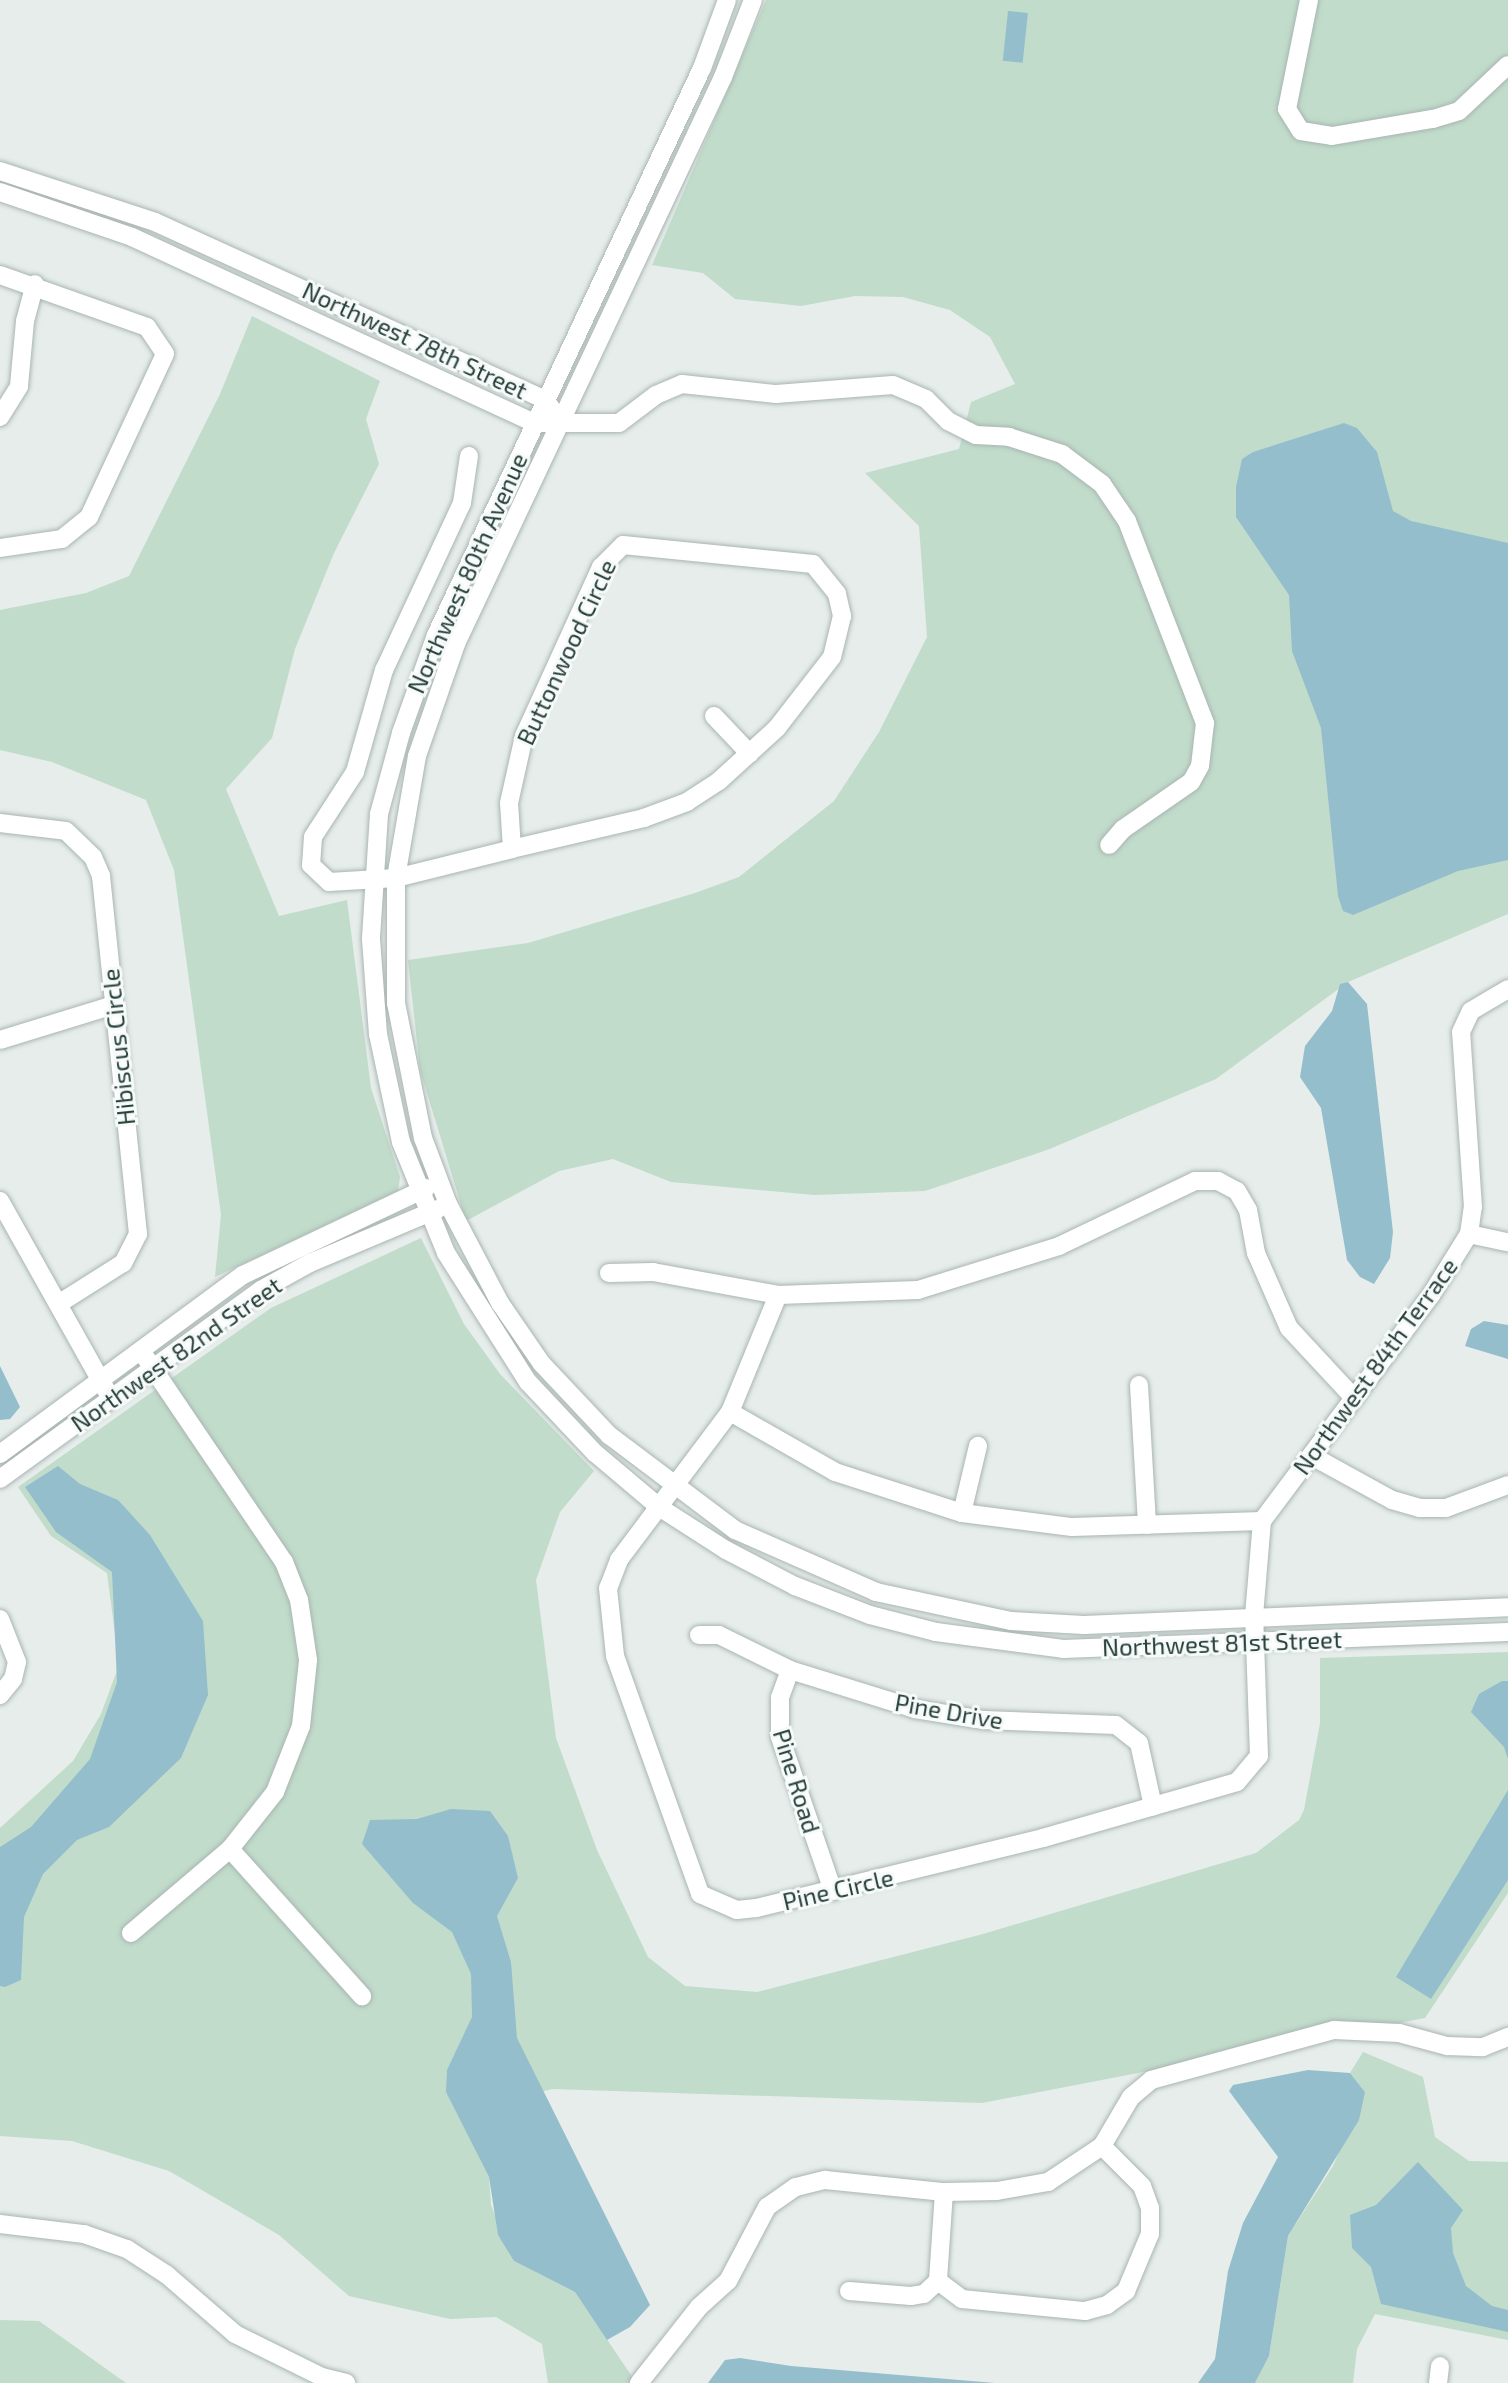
<!DOCTYPE html>
<style>
body{margin:0}
#map{position:relative;width:1508px;height:2383px;overflow:hidden;background:#e6edeb;font-family:"Exo 2",sans-serif}
div>[style]{position:absolute}
[style*='--x']{left:calc(var(--x)*1px);top:calc(var(--y)*1px);width:calc(var(--w)*1px);rotate:calc(var(--a)*1deg)}
.green>*{inset:0;background:#c1dccb}
.water>*{inset:0;background:#94becc;transform-origin:0 0}
.roads{filter:drop-shadow(0 0 2px #a9b5b2) drop-shadow(0 0 2px #a9b5b2)}
.minor>*{height:18px;margin:-9px;padding:0 9px;transform-origin:9px;border-radius:9px;background:#fff}
span{translate:-50% -50%;white-space:nowrap;text-align:center;line-height:1.15;-webkit-text-stroke:6px #f6faf8;paint-order:stroke}
.street-label{font-size:24px;color:#263e3a}
</style>
<div id="map">
<div class="green">
<i style="clip-path:polygon(766px 0,1508px 0,1508px 914px,1348px 982px,1216px 1079px,1047px 1150px,925px 1191px,814px 1195px,671px 1182px,613px 1159px,559px 1171px,466px 1221px,420px 1070px,408px 960px,528px 943px,695px 893px,739px 877px,834px 801px,879px 732px,927px 637px,919px 526px,865px 473px,959px 449px,971px 402px,1015px 384px,990px 337px,950px 310px,903px 297px,855px 296px,801px 306px,735px 299px,703px 273px,652px 265px)"></i>
<i style="clip-path:polygon(252px 316px,380px 381px,366px 419px,379px 464px,334px 553px,295px 649px,272px 738px,226px 789px,279px 916px,347px 900px,371px 1088px,400px 1177px,398px 1191px,215px 1277px,221px 1215px,174px 870px,146px 800px,52px 762px,0 750px,0 610px,86px 593px,129px 576px,220px 394px)"></i>
<i style="clip-path:polygon(421px 1238px,464px 1324px,500px 1374px,594px 1471px,560px 1512px,536px 1580px,556px 1738px,597px 1850px,648px 1957px,685px 1986px,757px 1992px,983px 1934px,1256px 1853px,1299px 1820px,1304px 1810px,1320px 1723px,1320px 1658px,1508px 1652px,1508px 1893px,1425px 2018px,982px 2103px,553px 2089px,456px 2110px,489px 2177px,491px 2205px,514px 2261px,575px 2292px,633px 2378px,630px 2383px,548px 2383px,542px 2344px,496px 2317px,450px 2319px,349px 2296px,279px 2235px,169px 2171px,72px 2141px,0 2136px,0 1828px,73px 1761px,101px 1714px,119px 1665px,107px 1573px,51px 1536px,18px 1487px,271px 1308px)"></i>
<i style="clip-path:polygon(1363px 2052px,1423px 2077px,1435px 2137px,1469px 2161px,1508px 2162px,1508px 2340px,1375px 2314px,1357px 2349px,1353px 2383px,1255px 2383px,1269px 2356px,1288px 2236px,1333px 2166px,1365px 2092px,1350px 2073px)"></i>
<i style="clip-path:polygon(0 2320px,39px 2321px,126px 2383px,0 2383px)"></i>
</div>
<div class="water">
<i style="left:1008px;top:11px;width:20px;height:50px;rotate:6deg"></i>
<i style="clip-path:polygon(1344px 423px,1357px 428px,1377px 452px,1393px 511px,1411px 521px,1508px 543px,1508px 860px,1458px 871px,1353px 915px,1343px 911px,1338px 896px,1321px 728px,1292px 651px,1289px 595px,1236px 517px,1236px 487px,1242px 459px,1253px 452px)"></i>
<i style="clip-path:polygon(1348px 982px,1367px 1004px,1393px 1232px,1390px 1258px,1374px 1284px,1360px 1277px,1347px 1260px,1321px 1108px,1300px 1077px,1305px 1046px,1332px 1011px,1340px 984px)"></i>
<i style="clip-path:polygon(1484px 1321px,1508px 1325px,1508px 1359px,1465px 1346px,1471px 1329px)"></i>
<i style="clip-path:polygon(0 1366px,20px 1407px,10px 1419px,0 1420px)"></i>
<i style="clip-path:polygon(58px 1466px,80px 1484px,118px 1500px,150px 1535px,203px 1621px,208px 1695px,181px 1758px,109px 1827px,77px 1840px,43px 1874px,24px 1917px,21px 1980px,5px 1987px,0 1986px,0 1847px,31px 1827px,90px 1759px,117px 1682px,112px 1572px,56px 1532px,25px 1487px)"></i>
<i style="clip-path:polygon(1502px 1681px,1508px 1681px,1508px 1759px,1504px 1747px,1471px 1712px,1479px 1694px)"></i>
<i style="clip-path:polygon(1508px 1790px,1508px 1880px,1431px 1999px,1396px 1977px)"></i>
<i style="clip-path:polygon(451px 1809px,490px 1811px,508px 1836px,518px 1878px,497px 1916px,511px 1962px,517px 2038px,650px 2305px,630px 2327px,607px 2340px,575px 2292px,514px 2261px,498px 2235px,489px 2177px,446px 2092px,447px 2070px,472px 2017px,471px 1974px,452px 1932px,413px 1903px,362px 1844px,370px 1820px,417px 1819px)"></i>
<i style="clip-path:polygon(1308px 2070px,1350px 2073px,1365px 2092px,1359px 2120px,1288px 2236px,1269px 2356px,1255px 2383px,1198px 2383px,1215px 2359px,1228px 2271px,1243px 2223px,1278px 2157px,1229px 2091px,1233px 2085px)"></i>
<i style="clip-path:polygon(1418px 2162px,1463px 2210px,1451px 2228px,1453px 2253px,1466px 2286px,1492px 2306px,1508px 2310px,1508px 2332px,1381px 2304px,1371px 2267px,1352px 2248px,1350px 2215px,1376px 2205px)"></i>
<i style="clip-path:polygon(740px 2358px,791px 2366px,995px 2383px,708px 2383px,725px 2360px)"></i>
</div>
<div class="roads">
<div class="minor">
<i style="--x:727;--y:0;--w:72;--a:110.2"></i>
<i style="--x:702;--y:68;--w:626;--a:115.13"></i>
<i style="--x:436;--y:635;--w:104;--a:109.7"></i>
<i style="--x:401;--y:733;--w:84;--a:105.2"></i>
<i style="--x:379;--y:814;--w:125;--a:93.7"></i>
<i style="--x:371;--y:939;--w:95;--a:85.8"></i>
<i style="--x:378;--y:1034;--w:110;--a:78"></i>
<i style="--x:401;--y:1142;--w:120;--a:67.9"></i>
<i style="--x:446;--y:1253;--w:153;--a:57.6"></i>
<i style="--x:528;--y:1382;--w:98;--a:46.7"></i>
<i style="--x:595;--y:1453;--w:84;--a:40.2"></i>
<i style="--x:659;--y:1507;--w:80;--a:32.7"></i>
<i style="--x:726;--y:1550;--w:78;--a:27.6"></i>
<i style="--x:795;--y:1586;--w:80;--a:21.1"></i>
<i style="--x:870;--y:1615;--w:68;--a:14.4"></i>
<i style="--x:936;--y:1632;--w:128;--a:7.6"></i>
<i style="--x:1063;--y:1649;--w:445;--a:-2.2"></i>
<i style="--x:753;--y:0;--w:83;--a:111.3"></i>
<i style="--x:723;--y:77;--w:627;--a:115.22"></i>
<i style="--x:456;--y:644;--w:119;--a:109.2"></i>
<i style="--x:417;--y:756;--w:124;--a:99.8"></i>
<i style="--x:396;--y:878;--w:125;--a:90"></i>
<i style="--x:396;--y:1003;--w:138;--a:78.7"></i>
<i style="--x:423;--y:1138;--w:71;--a:69.3"></i>
<i style="--x:448;--y:1204;--w:112;--a:62.3"></i>
<i style="--x:500;--y:1303;--w:74;--a:55.5"></i>
<i style="--x:542;--y:1364;--w:98;--a:46.7"></i>
<i style="--x:609;--y:1435;--w:158;--a:37"></i>
<i style="--x:735;--y:1530;--w:154;--a:23.7"></i>
<i style="--x:876;--y:1592;--w:138;--a:12.1"></i>
<i style="--x:1011;--y:1621;--w:73;--a:3.1"></i>
<i style="--x:1084;--y:1625;--w:424;--a:-2.4"></i>
<i style="--x:1309;--y:0;--w:111;--a:101.4"></i>
<i style="--x:1287;--y:109;--w:26;--a:58"></i>
<i style="--x:1301;--y:131;--w:31;--a:9"></i>
<i style="--x:1332;--y:136;--w:102;--a:-9.6"></i>
<i style="--x:1433;--y:119;--w:27;--a:-17"></i>
<i style="--x:1459;--y:111;--w:67;--a:-43.2"></i>
<i style="--x:0;--y:171;--w:163;--a:18.2"></i>
<i style="--x:155;--y:222;--w:429;--a:24.5"></i>
<i style="--x:545;--y:400;--w:10;--a:53"></i>
<i style="--x:0;--y:192;--w:139;--a:18.8"></i>
<i style="--x:132;--y:237;--w:443;--a:24.8"></i>
<i style="--x:534;--y:423;--w:85;--a:0"></i>
<i style="--x:619;--y:423;--w:46;--a:-37.1"></i>
<i style="--x:656;--y:395;--w:28;--a:-23"></i>
<i style="--x:682;--y:384;--w:95;--a:6.1"></i>
<i style="--x:776;--y:394;--w:117;--a:-4.4"></i>
<i style="--x:893;--y:385;--w:36;--a:23"></i>
<i style="--x:926;--y:399;--w:31;--a:45"></i>
<i style="--x:948;--y:421;--w:31;--a:27"></i>
<i style="--x:976;--y:435;--w:33;--a:3"></i>
<i style="--x:1009;--y:437;--w:56;--a:17.8"></i>
<i style="--x:1062;--y:454;--w:50;--a:36.9"></i>
<i style="--x:1102;--y:484;--w:45;--a:56"></i>
<i style="--x:1127;--y:521;--w:217;--a:68.9"></i>
<i style="--x:1205;--y:723;--w:43;--a:96.6"></i>
<i style="--x:1200;--y:766;--w:18;--a:119"></i>
<i style="--x:1191;--y:782;--w:83;--a:145.3"></i>
<i style="--x:1123;--y:829;--w:21;--a:131"></i>
<i style="--x:0;--y:275;--w:156;--a:19.5"></i>
<i style="--x:147;--y:327;--w:32;--a:56"></i>
<i style="--x:165;--y:354;--w:180;--a:115"></i>
<i style="--x:89;--y:517;--w:35;--a:141"></i>
<i style="--x:62;--y:539;--w:63;--a:171.7"></i>
<i style="--x:0;--y:417;--w:36;--a:-58"></i>
<i style="--x:19;--y:386;--w:65;--a:-84.7"></i>
<i style="--x:25;--y:321;--w:38;--a:-75"></i>
<i style="--x:469;--y:456;--w:48;--a:98.5"></i>
<i style="--x:462;--y:503;--w:184;--a:115"></i>
<i style="--x:384;--y:670;--w:106;--a:105.9"></i>
<i style="--x:355;--y:772;--w:77;--a:122.9"></i>
<i style="--x:313;--y:837;--w:28;--a:94"></i>
<i style="--x:311;--y:865;--w:25;--a:43"></i>
<i style="--x:329;--y:882;--w:67;--a:-3.4"></i>
<i style="--x:396;--y:878;--w:120;--a:-14"></i>
<i style="--x:512;--y:849;--w:46;--a:-93.7"></i>
<i style="--x:509;--y:803;--w:69;--a:-77.4"></i>
<i style="--x:524;--y:736;--w:186;--a:-65.5"></i>
<i style="--x:601;--y:567;--w:31;--a:-45"></i>
<i style="--x:623;--y:545;--w:191;--a:5.7"></i>
<i style="--x:813;--y:564;--w:38;--a:51"></i>
<i style="--x:837;--y:594;--w:23;--a:77"></i>
<i style="--x:842;--y:616;--w:42;--a:103.7"></i>
<i style="--x:832;--y:657;--w:90;--a:127.8"></i>
<i style="--x:777;--y:728;--w:79;--a:137.6"></i>
<i style="--x:719;--y:781;--w:38;--a:147"></i>
<i style="--x:687;--y:802;--w:46;--a:159.6"></i>
<i style="--x:644;--y:818;--w:136;--a:166.8"></i>
<i style="--x:714;--y:716;--w:52;--a:46.5"></i>
<i style="--x:0;--y:823;--w:66;--a:6.9"></i>
<i style="--x:66;--y:831;--w:37;--a:44"></i>
<i style="--x:93;--y:857;--w:21;--a:67"></i>
<i style="--x:101;--y:876;--w:360;--a:84.1"></i>
<i style="--x:138;--y:1234;--w:33;--a:117"></i>
<i style="--x:123;--y:1263;--w:75;--a:147.6"></i>
<i style="--x:0;--y:1040;--w:119;--a:-17.1"></i>
<i style="--x:0;--y:1201;--w:217;--a:60.7"></i>
<i style="--x:1469;--y:1234;--w:40;--a:12"></i>
<i style="--x:609;--y:1273;--w:44;--a:-1.3"></i>
<i style="--x:653;--y:1272;--w:127;--a:10.4"></i>
<i style="--x:778;--y:1295;--w:140;--a:-2"></i>
<i style="--x:918;--y:1290;--w:148;--a:-17.3"></i>
<i style="--x:1059;--y:1246;--w:151;--a:-25.5"></i>
<i style="--x:1195;--y:1181;--w:23;--a:0"></i>
<i style="--x:1218;--y:1181;--w:21;--a:28"></i>
<i style="--x:1237;--y:1191;--w:22;--a:60"></i>
<i style="--x:1248;--y:1210;--w:44;--a:79.5"></i>
<i style="--x:1256;--y:1253;--w:82;--a:66.3"></i>
<i style="--x:1289;--y:1328;--w:96;--a:47.1"></i>
<i style="--x:778;--y:1295;--w:126;--a:112.3"></i>
<i style="--x:730;--y:1412;--w:185;--a:126.9"></i>
<i style="--x:619;--y:1560;--w:30;--a:111"></i>
<i style="--x:608;--y:1588;--w:68;--a:84.1"></i>
<i style="--x:615;--y:1656;--w:253;--a:70.3"></i>
<i style="--x:700;--y:1894;--w:40;--a:23.4"></i>
<i style="--x:737;--y:1910;--w:19;--a:-6"></i>
<i style="--x:756;--y:1908;--w:295;--a:-13.7"></i>
<i style="--x:1043;--y:1838;--w:202;--a:-16.1"></i>
<i style="--x:1237;--y:1782;--w:34;--a:-50"></i>
<i style="--x:1259;--y:1756;--w:140;--a:-92"></i>
<i style="--x:1254;--y:1616;--w:95;--a:-85.2"></i>
<i style="--x:1262;--y:1521;--w:282;--a:-53.2"></i>
<i style="--x:1431;--y:1295;--w:72;--a:-58.1"></i>
<i style="--x:1469;--y:1234;--w:27;--a:-82"></i>
<i style="--x:1473;--y:1207;--w:175;--a:-93.9"></i>
<i style="--x:1461;--y:1032;--w:23;--a:-65"></i>
<i style="--x:1471;--y:1011;--w:43;--a:-30.7"></i>
<i style="--x:1139;--y:1385;--w:140;--a:86.7"></i>
<i style="--x:730;--y:1412;--w:121;--a:29.7"></i>
<i style="--x:835;--y:1472;--w:133;--a:17.9"></i>
<i style="--x:962;--y:1513;--w:111;--a:7.3"></i>
<i style="--x:1072;--y:1527;--w:190;--a:-1.8"></i>
<i style="--x:0;--y:1454;--w:302;--a:-36.4"></i>
<i style="--x:243;--y:1275;--w:203;--a:-25.4"></i>
<i style="--x:1312;--y:1456;--w:91;--a:28.8"></i>
<i style="--x:1392;--y:1500;--w:29;--a:16"></i>
<i style="--x:1420;--y:1508;--w:26;--a:0"></i>
<i style="--x:1446;--y:1508;--w:66;--a:-20.4"></i>
<i style="--x:0;--y:1479;--w:322;--a:-35.9"></i>
<i style="--x:261;--y:1290;--w:56;--a:-28.9"></i>
<i style="--x:310;--y:1263;--w:139;--a:-22.9"></i>
<i style="--x:962;--y:1513;--w:69;--a:-76.6"></i>
<i style="--x:0;--y:1619;--w:46;--a:68.4"></i>
<i style="--x:17;--y:1662;--w:17;--a:103"></i>
<i style="--x:13;--y:1679;--w:21;--a:129"></i>
<i style="--x:699;--y:1635;--w:20;--a:0"></i>
<i style="--x:719;--y:1635;--w:79;--a:26.2"></i>
<i style="--x:790;--y:1670;--w:131;--a:17.3"></i>
<i style="--x:915;--y:1709;--w:70;--a:9.1"></i>
<i style="--x:984;--y:1720;--w:132;--a:2.2"></i>
<i style="--x:1116;--y:1725;--w:29;--a:38"></i>
<i style="--x:1139;--y:1743;--w:65;--a:77.5"></i>
<i style="--x:790;--y:1670;--w:30;--a:110"></i>
<i style="--x:780;--y:1698;--w:39;--a:90"></i>
<i style="--x:780;--y:1737;--w:163;--a:71"></i>
<i style="--x:230;--y:1849;--w:198;--a:48.1"></i>
<i style="--x:131;--y:1933;--w:130;--a:-40.3"></i>
<i style="--x:230;--y:1849;--w:73;--a:-51.7"></i>
<i style="--x:275;--y:1792;--w:71;--a:-68.5"></i>
<i style="--x:301;--y:1726;--w:66;--a:-83.9"></i>
<i style="--x:308;--y:1660;--w:61;--a:-98.5"></i>
<i style="--x:299;--y:1600;--w:41;--a:-111.5"></i>
<i style="--x:284;--y:1562;--w:255;--a:-124.1"></i>
<i style="--x:944;--y:2192;--w:89;--a:93.9"></i>
<i style="--x:938;--y:2281;--w:30;--a:37"></i>
<i style="--x:962;--y:2299;--w:124;--a:5.6"></i>
<i style="--x:1085;--y:2311;--w:23;--a:-15"></i>
<i style="--x:1107;--y:2305;--w:24;--a:-36"></i>
<i style="--x:1126;--y:2291;--w:62;--a:-67.2"></i>
<i style="--x:1150;--y:2234;--w:26;--a:-90"></i>
<i style="--x:1150;--y:2208;--w:23;--a:-110"></i>
<i style="--x:1142;--y:2186;--w:57;--a:-135"></i>
<i style="--x:0;--y:2224;--w:85;--a:6.8"></i>
<i style="--x:84;--y:2234;--w:46;--a:19.2"></i>
<i style="--x:127;--y:2249;--w:48;--a:33"></i>
<i style="--x:167;--y:2275;--w:90;--a:40.9"></i>
<i style="--x:235;--y:2334;--w:97;--a:26.3"></i>
<i style="--x:322;--y:2377;--w:25;--a:14"></i>
<i style="--x:849;--y:2291;--w:62;--a:4.6"></i>
<i style="--x:911;--y:2296;--w:13;--a:-9"></i>
<i style="--x:924;--y:2294;--w:19;--a:-43"></i>
<i style="--x:639;--y:2383;--w:97;--a:-51.7"></i>
<i style="--x:699;--y:2307;--w:39;--a:-42"></i>
<i style="--x:728;--y:2281;--w:84;--a:-62.2"></i>
<i style="--x:767;--y:2207;--w:35;--a:-35"></i>
<i style="--x:796;--y:2187;--w:30;--a:-14"></i>
<i style="--x:825;--y:2180;--w:120;--a:5.8"></i>
<i style="--x:944;--y:2192;--w:53;--a:-1.1"></i>
<i style="--x:997;--y:2191;--w:52;--a:-10"></i>
<i style="--x:1048;--y:2182;--w:65;--a:-33.7"></i>
<i style="--x:1102;--y:2146;--w:57;--a:-59.4"></i>
<i style="--x:1131;--y:2097;--w:26;--a:-40"></i>
<i style="--x:1151;--y:2080;--w:190;--a:-15.3"></i>
<i style="--x:1334;--y:2030;--w:65;--a:2.6"></i>
<i style="--x:1399;--y:2033;--w:50;--a:15.2"></i>
<i style="--x:1447;--y:2046;--w:36;--a:2"></i>
<i style="--x:1483;--y:2047;--w:27;--a:-22"></i>
<i style="--x:1438;--y:2383;--w:17;--a:-83"></i>
</div>
</div>
<div class="street-label">
<span style="left:415px;top:340px;rotate:25deg">Northwest 78th Street</span>
<span style="left:467px;top:573px;rotate:-66deg">Northwest 80th Avenue</span>
<span style="left:566px;top:652px;rotate:-65deg">Buttonwood Circle</span>
<span style="left:118px;top:1047px;rotate:-96deg">Hibiscus Circle</span>
<span style="left:176px;top:1354px;rotate:-35deg">Northwest 82nd Street</span>
<span style="left:1375px;top:1366px;rotate:-54deg">Northwest 84th Terrace</span>
<span style="left:1222px;top:1643px;rotate:-2deg">Northwest 81st Street</span>
<span style="left:949px;top:1711px;rotate:10deg">Pine Drive</span>
<span style="left:797px;top:1781px;rotate:73deg">Pine Road</span>
<span style="left:838px;top:1889px;rotate:-13deg">Pine Circle</span>
</div>
</div>
